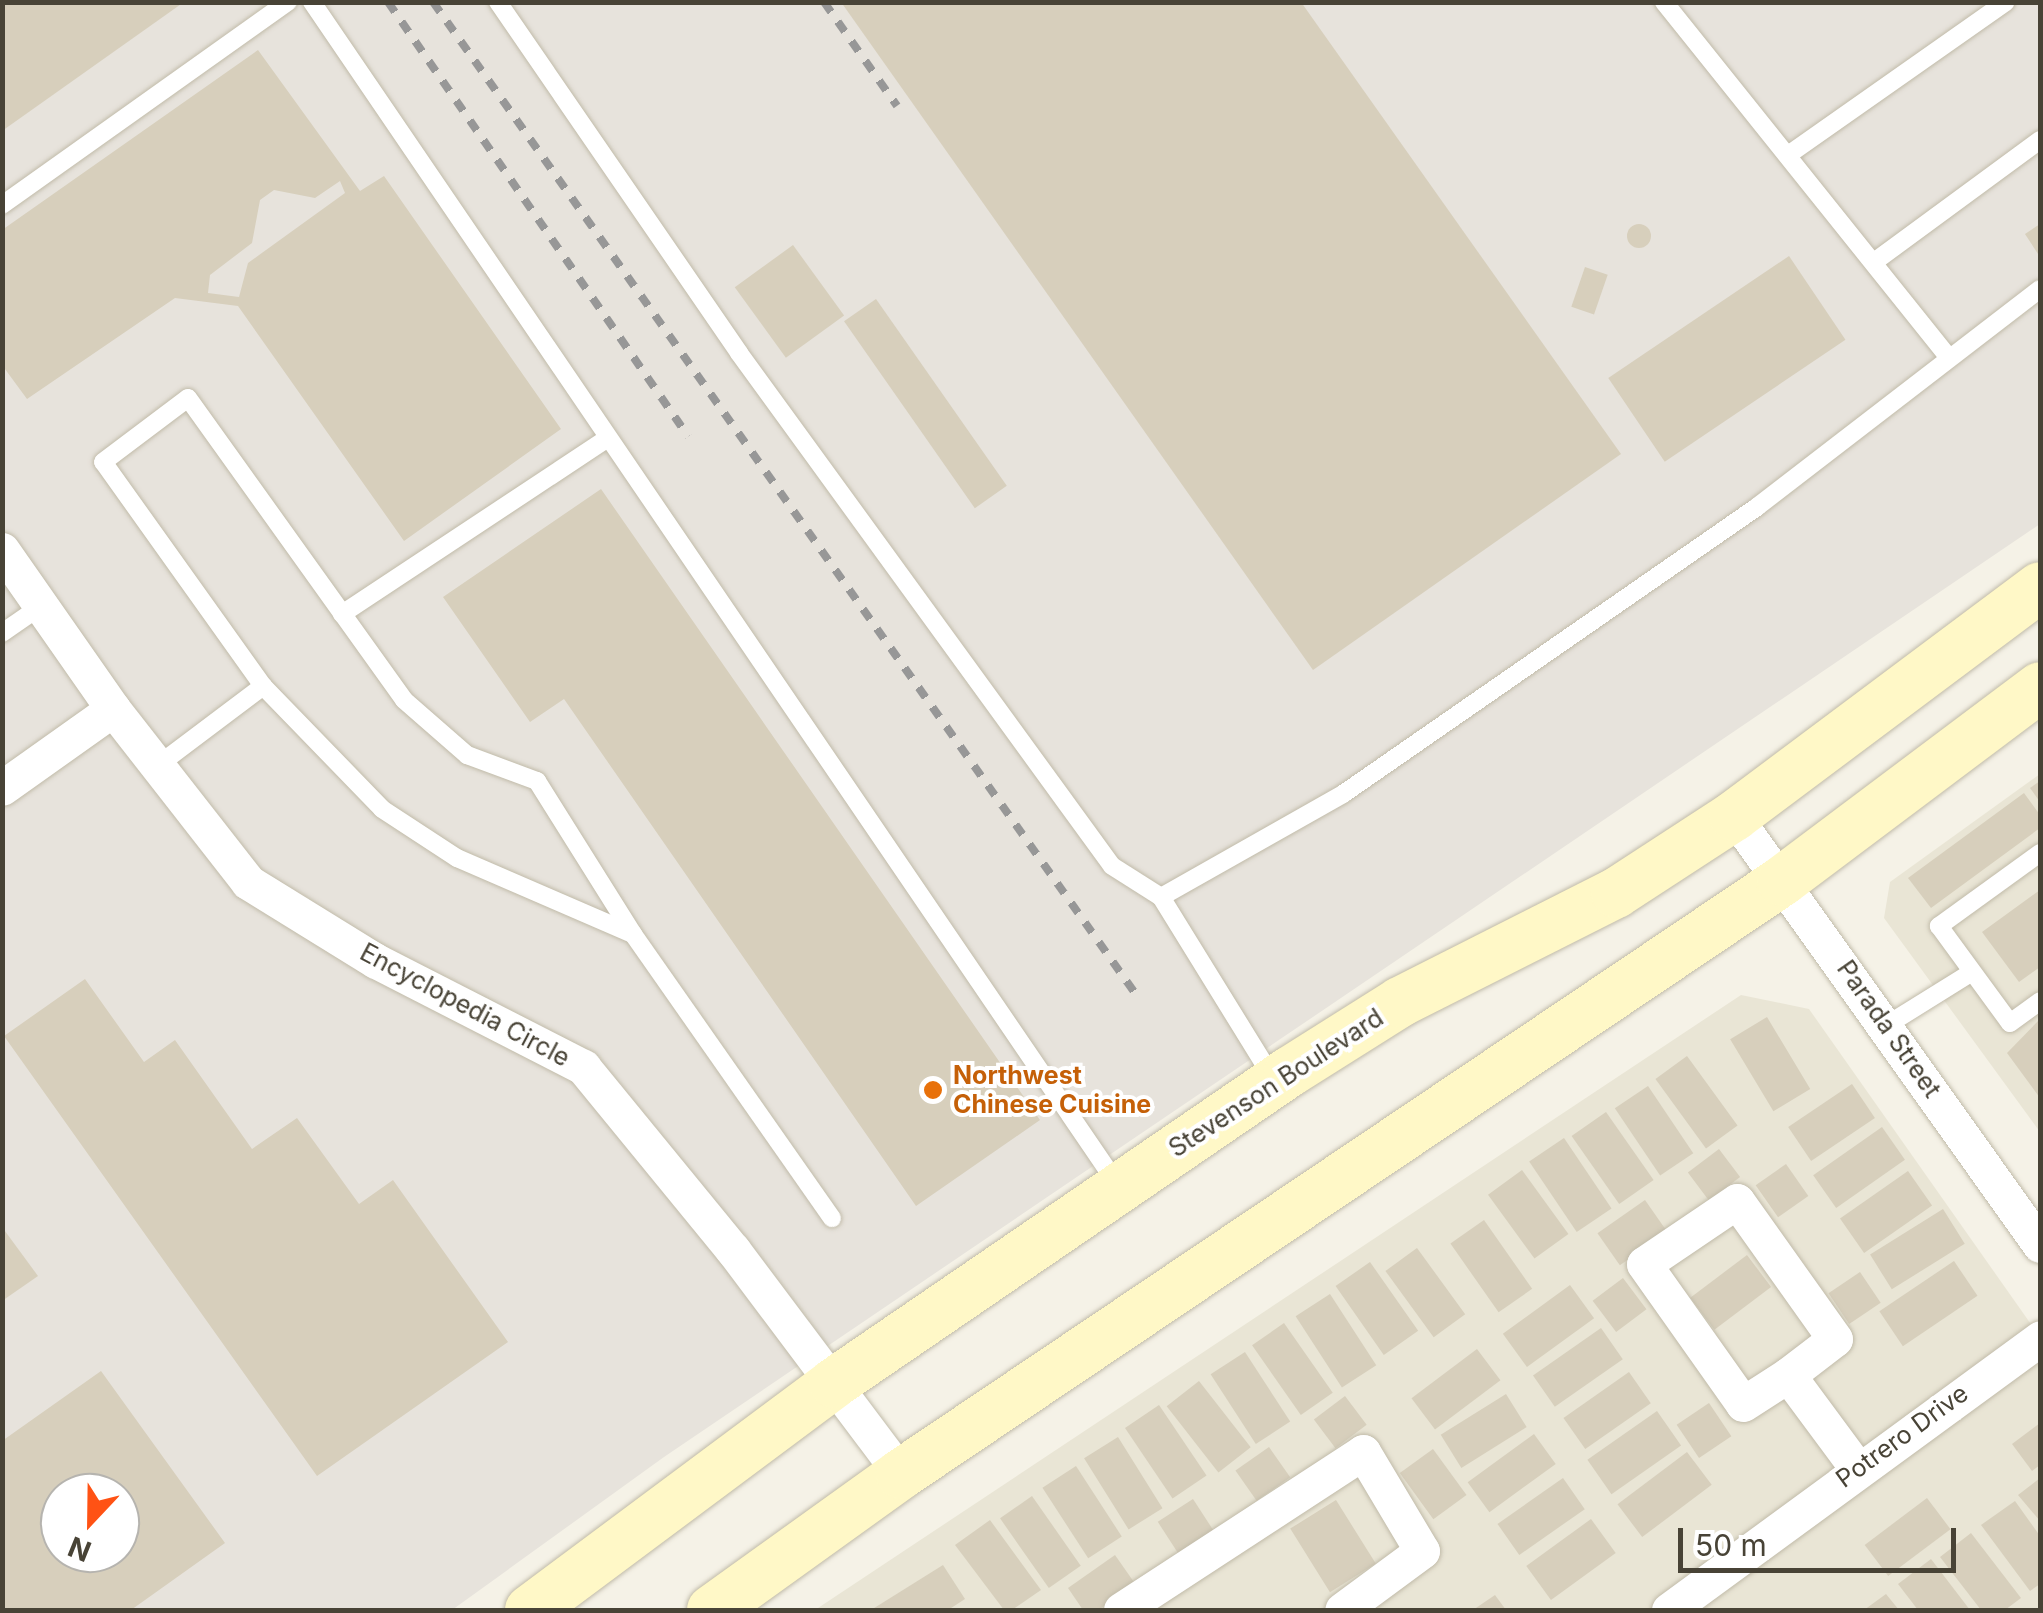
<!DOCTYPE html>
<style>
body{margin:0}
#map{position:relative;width:2043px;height:1613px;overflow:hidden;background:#f5f2e7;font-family:Inter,sans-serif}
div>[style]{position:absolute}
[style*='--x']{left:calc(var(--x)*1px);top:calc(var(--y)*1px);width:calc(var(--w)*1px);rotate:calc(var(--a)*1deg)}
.residential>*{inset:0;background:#e9e5d5}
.industrial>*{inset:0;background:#e7e3dc}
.building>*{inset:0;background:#d7cfbc;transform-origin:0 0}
.round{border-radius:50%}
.roads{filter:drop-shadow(0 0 2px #c1bba9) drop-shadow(0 0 2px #c1bba9)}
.lane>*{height:18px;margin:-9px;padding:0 9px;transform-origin:9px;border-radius:9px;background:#fff}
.street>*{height:35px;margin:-17.5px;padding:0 17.5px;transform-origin:17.5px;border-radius:17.5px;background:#fff}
.secondary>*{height:50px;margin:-25px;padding:0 25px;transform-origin:25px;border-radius:25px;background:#fff8c7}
.rail>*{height:8px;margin-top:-4px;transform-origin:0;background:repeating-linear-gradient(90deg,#979797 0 12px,transparent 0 24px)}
.dots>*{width:28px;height:28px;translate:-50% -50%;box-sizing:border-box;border:5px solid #fff;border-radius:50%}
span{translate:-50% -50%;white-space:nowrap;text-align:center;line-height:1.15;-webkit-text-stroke:8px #fff;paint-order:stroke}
.street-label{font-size:25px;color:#484336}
.food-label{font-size:25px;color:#c56008;font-weight:700}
.left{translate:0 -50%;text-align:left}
.frame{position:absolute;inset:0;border:5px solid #484336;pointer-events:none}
.north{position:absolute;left:40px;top:1473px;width:100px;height:100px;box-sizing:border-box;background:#fff;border:2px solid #b6b4af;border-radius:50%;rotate:202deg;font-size:28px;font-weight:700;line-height:40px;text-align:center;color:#484336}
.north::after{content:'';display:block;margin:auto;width:35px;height:45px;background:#ff5214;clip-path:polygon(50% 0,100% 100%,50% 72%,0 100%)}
.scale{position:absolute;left:1678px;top:1528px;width:278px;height:45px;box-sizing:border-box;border:5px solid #484336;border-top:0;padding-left:12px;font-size:30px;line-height:35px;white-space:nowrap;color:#484336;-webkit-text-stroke:8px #fff;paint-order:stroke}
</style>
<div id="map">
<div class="residential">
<i style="clip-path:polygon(2040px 774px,2040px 1132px,1884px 918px,1890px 882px)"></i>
<i style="clip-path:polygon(1741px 995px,1809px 1009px,2040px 1337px,2040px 1610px,815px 1610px)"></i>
</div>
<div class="industrial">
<i style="clip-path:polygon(evenodd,3px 3px,2040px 3px,2040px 524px,664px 1457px,452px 1610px,3px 1610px,3px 3px,60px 1493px,120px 1493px,120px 1553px,60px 1553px,60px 1493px)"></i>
</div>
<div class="building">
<i style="clip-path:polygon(2px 2px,184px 2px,2px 131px)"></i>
<i style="clip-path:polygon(841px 2px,1301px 2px,1621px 454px,1313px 670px)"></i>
<i style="clip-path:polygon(evenodd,258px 50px,360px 191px,384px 176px,561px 429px,404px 541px,238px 306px,175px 298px,27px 399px,2px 365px,2px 230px,258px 50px,340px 181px,345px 193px,248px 263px,239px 297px,208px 293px,210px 275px,252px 243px,260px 200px,274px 190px,315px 198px,340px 181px)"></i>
<i class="round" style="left:1627px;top:224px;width:24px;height:24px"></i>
<i style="clip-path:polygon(2040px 224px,2040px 257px,2025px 234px)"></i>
<i style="left:793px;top:245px;width:87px;height:72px;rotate:54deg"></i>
<i style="left:1789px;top:256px;width:101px;height:218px;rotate:56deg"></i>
<i style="left:1585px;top:267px;width:24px;height:42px;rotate:19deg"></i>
<i style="left:876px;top:299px;width:228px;height:39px;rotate:55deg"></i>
<i style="clip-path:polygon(601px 489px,1040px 1120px,916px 1206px,564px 699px,530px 722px,443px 597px)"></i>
<i style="clip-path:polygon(2040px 781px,2040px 802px,2030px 788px)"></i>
<i style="clip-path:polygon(2024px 793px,2040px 815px,2040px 828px,1931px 908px,1908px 878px)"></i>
<i style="clip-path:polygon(2040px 890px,2040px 967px,2019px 982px,1982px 932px)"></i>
<i style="clip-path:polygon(85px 979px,144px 1062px,175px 1040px,252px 1149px,297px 1118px,359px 1204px,393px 1180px,508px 1342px,317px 1476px,4px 1036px)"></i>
<i style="left:1767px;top:1017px;width:84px;height:43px;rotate:59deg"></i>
<i style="clip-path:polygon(2040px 1019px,2040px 1098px,2007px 1053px)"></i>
<i style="left:1687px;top:1056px;width:86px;height:39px;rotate:54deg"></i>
<i style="left:1852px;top:1084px;width:41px;height:77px;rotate:56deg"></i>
<i style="left:1648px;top:1086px;width:81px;height:40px;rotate:56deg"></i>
<i style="left:1606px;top:1112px;width:83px;height:42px;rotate:55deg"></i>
<i style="left:1882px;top:1127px;width:40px;height:84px;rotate:55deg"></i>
<i style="left:1564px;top:1138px;width:85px;height:42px;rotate:56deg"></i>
<i style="left:1719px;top:1149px;width:35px;height:39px;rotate:53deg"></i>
<i style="left:1786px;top:1164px;width:39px;height:37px;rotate:55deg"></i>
<i style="left:1522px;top:1170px;width:79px;height:42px;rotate:54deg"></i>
<i style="left:1908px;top:1171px;width:42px;height:83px;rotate:55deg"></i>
<i style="left:1645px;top:1200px;width:39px;height:58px;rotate:55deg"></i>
<i style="left:1943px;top:1209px;width:41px;height:86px;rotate:58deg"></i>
<i style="left:1484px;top:1220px;width:84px;height:41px;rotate:55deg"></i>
<i style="clip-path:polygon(2px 1227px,38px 1276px,2px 1301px)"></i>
<i style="left:1417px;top:1248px;width:82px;height:39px;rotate:54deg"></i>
<i style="left:1747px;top:1255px;width:40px;height:71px;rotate:53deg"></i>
<i style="left:1954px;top:1261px;width:42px;height:90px;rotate:56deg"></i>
<i style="left:1370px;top:1262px;width:84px;height:42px;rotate:55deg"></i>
<i style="left:1860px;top:1272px;width:37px;height:38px;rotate:56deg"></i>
<i style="left:1623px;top:1278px;width:39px;height:38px;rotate:53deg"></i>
<i style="left:1570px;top:1285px;width:41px;height:83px;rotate:54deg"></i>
<i style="left:1330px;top:1294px;width:85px;height:41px;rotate:57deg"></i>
<i style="left:1284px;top:1323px;width:85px;height:39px;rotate:55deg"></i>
<i style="left:1601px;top:1328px;width:38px;height:83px;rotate:55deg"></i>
<i style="left:1477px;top:1349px;width:39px;height:82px;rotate:53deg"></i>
<i style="left:1245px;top:1352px;width:83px;height:41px;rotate:57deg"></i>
<i style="clip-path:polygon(evenodd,101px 1371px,225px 1543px,131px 1610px,2px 1610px,2px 1441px,101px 1371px,60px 1493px,120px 1493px,120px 1553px,60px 1553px,60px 1493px)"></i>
<i style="left:1629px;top:1372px;width:38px;height:80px;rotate:55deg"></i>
<i style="left:1199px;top:1381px;width:84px;height:41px;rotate:52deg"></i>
<i style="left:1506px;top:1394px;width:39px;height:77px;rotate:58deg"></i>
<i style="left:1345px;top:1396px;width:36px;height:39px;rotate:53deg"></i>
<i style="left:1709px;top:1403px;width:40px;height:39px;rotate:56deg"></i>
<i style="left:1159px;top:1405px;width:85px;height:41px;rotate:56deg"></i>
<i style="left:1657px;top:1411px;width:42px;height:85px;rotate:55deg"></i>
<i style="clip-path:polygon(2040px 1423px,2040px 1465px,2032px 1471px,2012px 1444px)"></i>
<i style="left:1534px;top:1434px;width:37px;height:82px;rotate:54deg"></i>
<i style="left:1118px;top:1437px;width:84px;height:40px;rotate:58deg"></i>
<i style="left:1269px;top:1447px;width:37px;height:41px;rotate:55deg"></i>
<i style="left:1433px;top:1449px;width:57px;height:41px;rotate:54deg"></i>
<i style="left:1687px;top:1452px;width:41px;height:87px;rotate:53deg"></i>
<i style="left:1076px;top:1466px;width:84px;height:40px;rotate:57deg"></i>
<i style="left:1563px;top:1478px;width:38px;height:80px;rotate:55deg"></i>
<i style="clip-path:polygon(2040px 1478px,2040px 1521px,2018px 1495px)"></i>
<i style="left:1032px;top:1496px;width:85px;height:39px;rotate:55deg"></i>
<i style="left:1927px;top:1498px;width:39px;height:78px;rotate:53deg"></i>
<i style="left:1193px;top:1499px;width:38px;height:42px;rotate:57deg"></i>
<i style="left:1336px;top:1500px;width:75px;height:54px;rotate:58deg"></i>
<i style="clip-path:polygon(2015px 1501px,2040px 1536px,2040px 1584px,2030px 1591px,1981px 1525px)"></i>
<i style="left:1591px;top:1519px;width:42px;height:80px;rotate:54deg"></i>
<i style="clip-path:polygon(990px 1520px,1041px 1590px,1012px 1610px,1004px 1610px,955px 1545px)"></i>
<i style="clip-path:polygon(1971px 1533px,2021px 1598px,2005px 1610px,1981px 1610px,1940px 1557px)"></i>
<i style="clip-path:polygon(1115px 1555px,1136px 1585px,1098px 1610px,1083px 1610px,1068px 1588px)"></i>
<i style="clip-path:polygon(1931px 1559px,1970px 1610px,1918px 1610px,1898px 1584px)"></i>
<i style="clip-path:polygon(943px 1565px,965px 1599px,948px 1610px,871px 1610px)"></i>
<i style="clip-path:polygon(1886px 1594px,1899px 1610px,1864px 1610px)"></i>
<i style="clip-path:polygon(1495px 1595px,1506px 1610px,1473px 1610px)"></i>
</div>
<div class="roads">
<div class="lane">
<i style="--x:312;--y:2;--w:1430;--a:55.74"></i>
<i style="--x:498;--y:2;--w:426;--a:55.5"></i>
<i style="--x:739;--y:353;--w:634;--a:53.98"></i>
<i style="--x:1112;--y:866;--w:58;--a:32.3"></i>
<i style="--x:1161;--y:897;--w:211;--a:58.3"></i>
<i style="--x:1664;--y:2;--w:452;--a:51.3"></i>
<i style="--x:1788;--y:155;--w:266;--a:-35.1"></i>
<i style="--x:2;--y:205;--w:351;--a:-35.4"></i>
<i style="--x:1874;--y:262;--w:206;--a:-36.3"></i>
<i style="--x:342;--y:614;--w:317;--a:-33.5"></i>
<i style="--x:2;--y:633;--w:47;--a:-34.7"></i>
<i style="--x:263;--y:686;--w:275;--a:-125.5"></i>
<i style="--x:103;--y:462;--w:106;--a:-37"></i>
<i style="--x:188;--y:398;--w:371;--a:54.4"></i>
<i style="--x:404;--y:700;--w:84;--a:41.1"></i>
<i style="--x:467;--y:755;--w:75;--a:20.4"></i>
<i style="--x:537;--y:781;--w:181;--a:57.9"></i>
<i style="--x:157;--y:766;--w:133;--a:-37"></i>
<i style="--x:263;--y:686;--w:171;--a:45.9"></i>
<i style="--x:382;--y:809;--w:90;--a:33.2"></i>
<i style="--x:457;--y:858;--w:192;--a:23.4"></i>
<i style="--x:633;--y:934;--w:347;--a:55"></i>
<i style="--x:2040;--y:853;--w:125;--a:144.1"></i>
<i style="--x:1939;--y:926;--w:120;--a:53.8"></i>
<i style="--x:2010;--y:1023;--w:37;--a:-36"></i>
<i style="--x:1161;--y:897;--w:209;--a:-29.5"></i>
<i style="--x:1343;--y:794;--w:504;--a:-34.73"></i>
<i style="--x:1757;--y:507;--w:357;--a:-37.6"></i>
<i style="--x:1887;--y:1025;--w:100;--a:-31.9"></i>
</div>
<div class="street">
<i style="--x:2;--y:550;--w:194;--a:55.1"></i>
<i style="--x:113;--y:709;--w:136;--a:144.6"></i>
<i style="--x:113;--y:709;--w:219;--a:52"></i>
<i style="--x:248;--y:882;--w:150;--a:31.7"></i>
<i style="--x:376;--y:961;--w:233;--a:27.1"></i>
<i style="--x:583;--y:1067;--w:237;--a:50.7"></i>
<i style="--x:733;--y:1250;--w:280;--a:53.1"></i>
<i style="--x:1734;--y:816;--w:527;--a:54.5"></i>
<i style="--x:1788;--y:1375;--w:59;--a:-37.5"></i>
<i style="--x:1835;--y:1339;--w:169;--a:-125.4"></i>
<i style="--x:1737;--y:1201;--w:112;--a:145.9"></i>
<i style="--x:1644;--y:1264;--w:171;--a:54.7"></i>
<i style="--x:1743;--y:1404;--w:54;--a:-32.8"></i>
<i style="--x:1788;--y:1375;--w:114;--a:53.5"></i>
<i style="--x:1121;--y:1610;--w:289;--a:-33.1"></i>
<i style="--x:1363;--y:1452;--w:115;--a:59.2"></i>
<i style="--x:1422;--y:1551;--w:99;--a:143.6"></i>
<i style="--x:1669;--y:1610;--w:460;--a:-36.2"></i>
</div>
<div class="secondary">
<i style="--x:530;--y:1610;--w:379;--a:-36.7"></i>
<i style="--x:834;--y:1383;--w:551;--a:-34.35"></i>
<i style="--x:1289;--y:1072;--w:131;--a:-32.2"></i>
<i style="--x:1400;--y:1002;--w:242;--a:-26.8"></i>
<i style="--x:1616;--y:893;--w:141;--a:-33.1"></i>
<i style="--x:1734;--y:816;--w:382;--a:-36.8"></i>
<i style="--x:712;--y:1610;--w:233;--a:-35.7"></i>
<i style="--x:901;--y:1474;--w:1062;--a:-33.94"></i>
<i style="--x:1782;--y:881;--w:323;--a:-36.9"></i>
</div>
</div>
<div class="rail">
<i style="--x:388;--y:2;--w:528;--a:55.35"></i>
<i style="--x:433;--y:2;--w:1223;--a:54.69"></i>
<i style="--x:824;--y:2;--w:127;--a:54.9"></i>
</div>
<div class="dots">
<i style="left:933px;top:1090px;background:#e8710a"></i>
</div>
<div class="street-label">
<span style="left:465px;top:1005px;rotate:28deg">Encyclopedia Circle</span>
<span style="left:1889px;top:1029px;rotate:55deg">Parada Street</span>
<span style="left:1276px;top:1083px;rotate:-33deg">Stevenson Boulevard</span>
<span style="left:1902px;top:1436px;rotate:-36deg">Potrero Drive</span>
</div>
<div class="food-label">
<span class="left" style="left:953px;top:1090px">Northwest<br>Chinese Cuisine</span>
</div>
<div class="frame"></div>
<div class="north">N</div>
<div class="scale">50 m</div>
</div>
